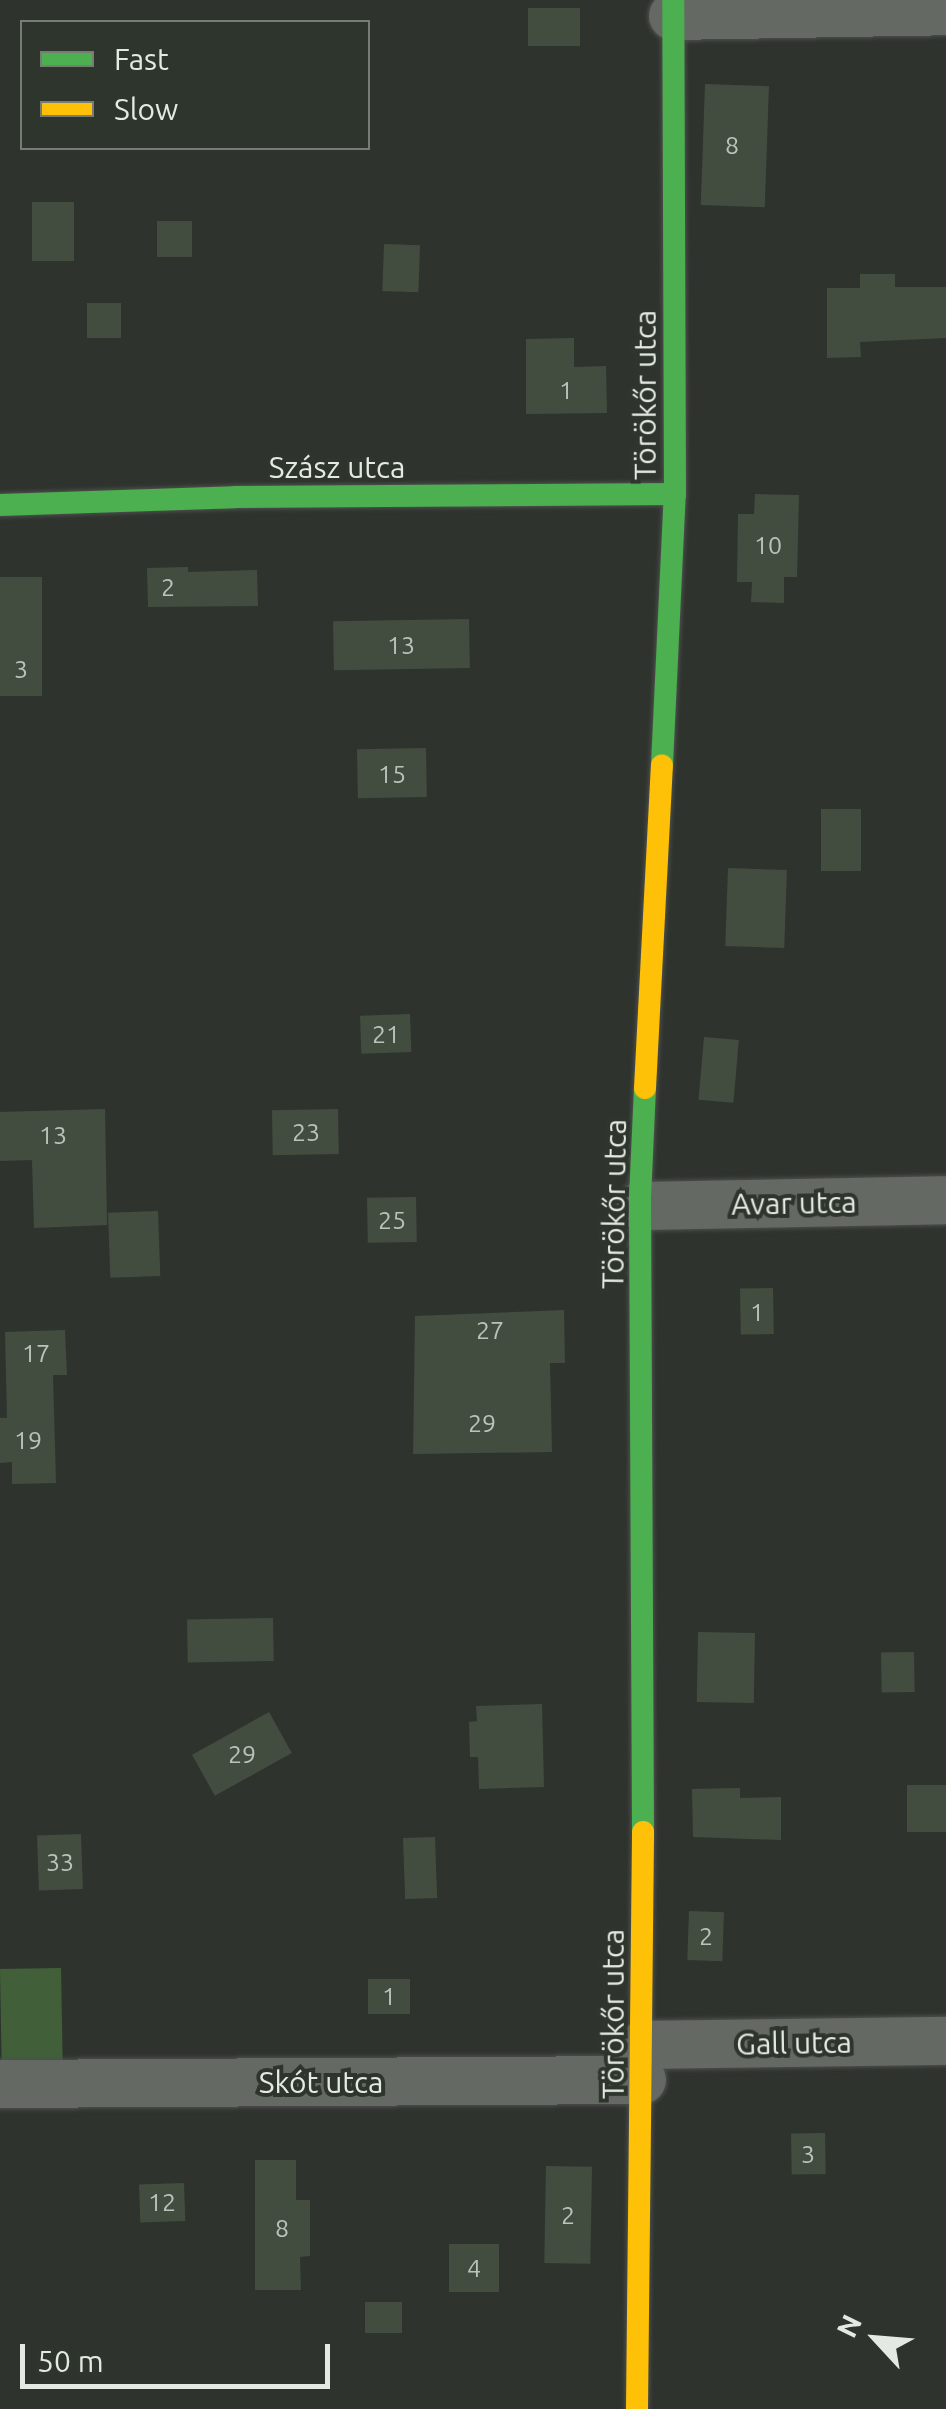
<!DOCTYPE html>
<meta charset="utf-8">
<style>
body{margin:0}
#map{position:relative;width:946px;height:2409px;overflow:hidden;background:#2f332e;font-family:Ubuntu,sans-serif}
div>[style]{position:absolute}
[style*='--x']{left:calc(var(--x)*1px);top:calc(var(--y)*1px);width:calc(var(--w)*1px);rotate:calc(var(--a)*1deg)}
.green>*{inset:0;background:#416039;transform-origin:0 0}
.building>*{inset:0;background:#424d3f;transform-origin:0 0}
.roads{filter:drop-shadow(0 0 2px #4d504c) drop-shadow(0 0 2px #4d504c)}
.street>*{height:48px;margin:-24px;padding:0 24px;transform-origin:24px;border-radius:24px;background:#656964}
.fast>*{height:22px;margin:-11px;padding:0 11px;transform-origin:11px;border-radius:11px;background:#4caf50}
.slow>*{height:22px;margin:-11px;padding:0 11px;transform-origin:11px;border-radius:11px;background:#ffc107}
span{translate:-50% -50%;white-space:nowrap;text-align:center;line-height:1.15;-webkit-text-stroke:8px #2e352c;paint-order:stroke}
.number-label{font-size:25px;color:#bcc2ba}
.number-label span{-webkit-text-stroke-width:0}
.street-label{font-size:30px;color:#e4e9e3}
.legend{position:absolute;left:20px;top:20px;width:350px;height:130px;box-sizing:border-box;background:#2e352c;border:2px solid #777d75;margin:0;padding:12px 18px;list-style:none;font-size:30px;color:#e4e9e3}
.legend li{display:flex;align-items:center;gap:20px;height:50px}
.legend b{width:50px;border:2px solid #777d75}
.north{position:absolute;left:826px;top:2289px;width:100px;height:100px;-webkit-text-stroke:8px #2e352c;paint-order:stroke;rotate:296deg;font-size:28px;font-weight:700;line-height:40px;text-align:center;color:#e4e9e3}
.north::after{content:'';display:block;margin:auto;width:35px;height:45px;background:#e4e9e3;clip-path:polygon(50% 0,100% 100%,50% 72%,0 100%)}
.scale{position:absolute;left:20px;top:2344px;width:310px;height:45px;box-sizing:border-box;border:5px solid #e4e9e3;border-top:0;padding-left:12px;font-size:30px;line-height:35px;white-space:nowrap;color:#e4e9e3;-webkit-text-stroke:8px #2e352c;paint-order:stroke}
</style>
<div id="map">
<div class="green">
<i style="left:61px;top:1968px;width:102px;height:61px;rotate:89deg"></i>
</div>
<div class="building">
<i style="left:528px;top:8px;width:52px;height:38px"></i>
<i style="left:705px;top:84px;width:64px;height:121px;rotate:2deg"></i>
<i style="left:74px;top:202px;width:59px;height:42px;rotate:90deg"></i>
<i style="left:157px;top:221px;width:35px;height:36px"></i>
<i style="left:384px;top:244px;width:36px;height:47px;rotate:2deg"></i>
<i style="clip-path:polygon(860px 274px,895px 274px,895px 287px,946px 287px,946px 338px,860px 342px,861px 357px,827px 358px,827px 288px,860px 288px)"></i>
<i style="left:87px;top:303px;width:34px;height:35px"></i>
<i style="clip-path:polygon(574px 338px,574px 367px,606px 366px,607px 413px,526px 414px,526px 339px)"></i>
<i style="clip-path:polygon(755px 494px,799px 495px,797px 577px,784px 577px,784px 603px,751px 602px,752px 582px,737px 582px,738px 514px,754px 514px)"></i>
<i style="clip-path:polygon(188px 567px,188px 572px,257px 570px,258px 606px,148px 607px,147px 568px)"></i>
<i style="left:42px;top:577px;width:119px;height:42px;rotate:90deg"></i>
<i style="left:469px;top:619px;width:49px;height:136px;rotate:89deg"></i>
<i style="left:426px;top:748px;width:49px;height:69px;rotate:89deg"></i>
<i style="left:821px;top:809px;width:40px;height:62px"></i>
<i style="left:728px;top:868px;width:59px;height:78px;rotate:2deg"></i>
<i style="left:410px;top:1014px;width:38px;height:50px;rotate:88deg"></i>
<i style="left:704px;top:1037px;width:35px;height:63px;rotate:5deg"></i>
<i style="clip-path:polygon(105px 1109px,107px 1225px,34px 1228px,32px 1160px,0 1161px,0 1112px)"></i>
<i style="left:338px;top:1109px;width:45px;height:66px;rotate:89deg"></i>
<i style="left:416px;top:1197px;width:45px;height:49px;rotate:89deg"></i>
<i style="left:158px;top:1211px;width:65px;height:50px;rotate:88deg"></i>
<i style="left:773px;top:1288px;width:46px;height:33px;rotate:89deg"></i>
<i style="clip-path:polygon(564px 1310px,565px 1363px,550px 1363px,552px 1452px,413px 1454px,415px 1316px)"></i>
<i style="clip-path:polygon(65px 1330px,67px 1375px,53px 1375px,56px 1483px,12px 1484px,12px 1462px,0 1463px,0 1418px,7px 1418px,5px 1332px)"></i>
<i style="left:273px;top:1618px;width:43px;height:86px;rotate:89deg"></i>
<i style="left:698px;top:1632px;width:57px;height:70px;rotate:1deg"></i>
<i style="left:914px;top:1652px;width:40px;height:33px;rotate:89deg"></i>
<i style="clip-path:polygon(542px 1704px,544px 1787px,479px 1789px,478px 1757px,470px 1757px,469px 1722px,477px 1721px,476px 1706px)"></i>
<i style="left:269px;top:1712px;width:47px;height:88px;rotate:61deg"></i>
<i style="left:946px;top:1785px;width:47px;height:39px;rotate:90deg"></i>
<i style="clip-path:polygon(740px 1788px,740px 1798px,781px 1797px,781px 1840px,693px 1837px,692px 1789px)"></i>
<i style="left:81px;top:1834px;width:55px;height:44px;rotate:88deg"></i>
<i style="left:435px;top:1837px;width:61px;height:32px;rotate:88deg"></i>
<i style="left:689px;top:1911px;width:35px;height:49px;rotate:2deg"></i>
<i style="left:368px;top:1979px;width:42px;height:35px"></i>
<i style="left:825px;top:2133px;width:41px;height:34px;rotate:89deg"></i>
<i style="clip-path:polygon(255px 2160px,296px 2160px,296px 2200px,310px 2200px,310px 2256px,300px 2257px,301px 2290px,255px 2290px)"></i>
<i style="left:546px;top:2166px;width:46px;height:97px;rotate:1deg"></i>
<i style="left:184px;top:2183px;width:38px;height:45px;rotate:88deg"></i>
<i style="left:449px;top:2244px;width:50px;height:48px"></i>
<i style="left:365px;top:2302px;width:37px;height:31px"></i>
</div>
<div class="roads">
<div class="street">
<i style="--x:673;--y:16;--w:273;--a:-1"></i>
<i style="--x:641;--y:1206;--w:305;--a:-1.1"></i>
<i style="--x:643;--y:2045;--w:303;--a:-0.8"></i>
<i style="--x:0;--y:2084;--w:642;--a:-0.36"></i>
</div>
<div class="fast">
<i style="--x:0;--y:505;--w:235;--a:-1.9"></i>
<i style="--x:235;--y:497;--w:440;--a:-0.4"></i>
<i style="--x:662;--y:765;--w:271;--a:-87.3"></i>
<i style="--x:675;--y:494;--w:494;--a:-90.2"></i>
<i style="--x:643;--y:1832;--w:634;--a:-90.27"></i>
<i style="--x:640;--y:1198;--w:110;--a:-87.4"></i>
</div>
<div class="slow">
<i style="--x:645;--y:1088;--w:323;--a:-87"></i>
<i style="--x:637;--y:2409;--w:577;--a:-89.4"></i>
</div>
</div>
<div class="number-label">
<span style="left:732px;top:145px">8</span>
<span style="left:566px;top:390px">1</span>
<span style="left:768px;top:545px">10</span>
<span style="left:168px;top:587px">2</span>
<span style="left:401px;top:645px">13</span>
<span style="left:21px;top:669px">3</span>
<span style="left:392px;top:774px">15</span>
<span style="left:386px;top:1034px">21</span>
<span style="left:306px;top:1132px">23</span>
<span style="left:53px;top:1135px">13</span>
<span style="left:392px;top:1220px">25</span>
<span style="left:757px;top:1312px">1</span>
<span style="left:490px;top:1330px">27</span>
<span style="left:36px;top:1353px">17</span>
<span style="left:482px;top:1423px">29</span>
<span style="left:28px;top:1440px">19</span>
<span style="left:242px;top:1754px">29</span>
<span style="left:60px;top:1862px">33</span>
<span style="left:706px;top:1936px">2</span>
<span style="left:389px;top:1996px">1</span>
<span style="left:808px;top:2154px">3</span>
<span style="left:162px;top:2202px">12</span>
<span style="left:568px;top:2215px">2</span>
<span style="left:282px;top:2228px">8</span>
<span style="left:474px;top:2268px">4</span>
</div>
<div class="street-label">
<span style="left:645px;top:395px;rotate:-90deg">Törökőr utca</span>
<span style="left:337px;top:467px">Szász utca</span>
<span style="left:794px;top:1203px;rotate:-1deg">Avar utca</span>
<span style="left:614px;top:1204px;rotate:-89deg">Törökőr utca</span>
<span style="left:613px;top:2014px;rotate:-90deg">Törökőr utca</span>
<span style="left:794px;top:2043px;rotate:-1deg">Gall utca</span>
<span style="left:321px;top:2082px">Skót utca</span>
</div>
<ul class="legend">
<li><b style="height:12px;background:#4caf50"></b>Fast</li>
<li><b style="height:12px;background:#ffc107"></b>Slow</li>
</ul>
<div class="north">N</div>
<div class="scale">50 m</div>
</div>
